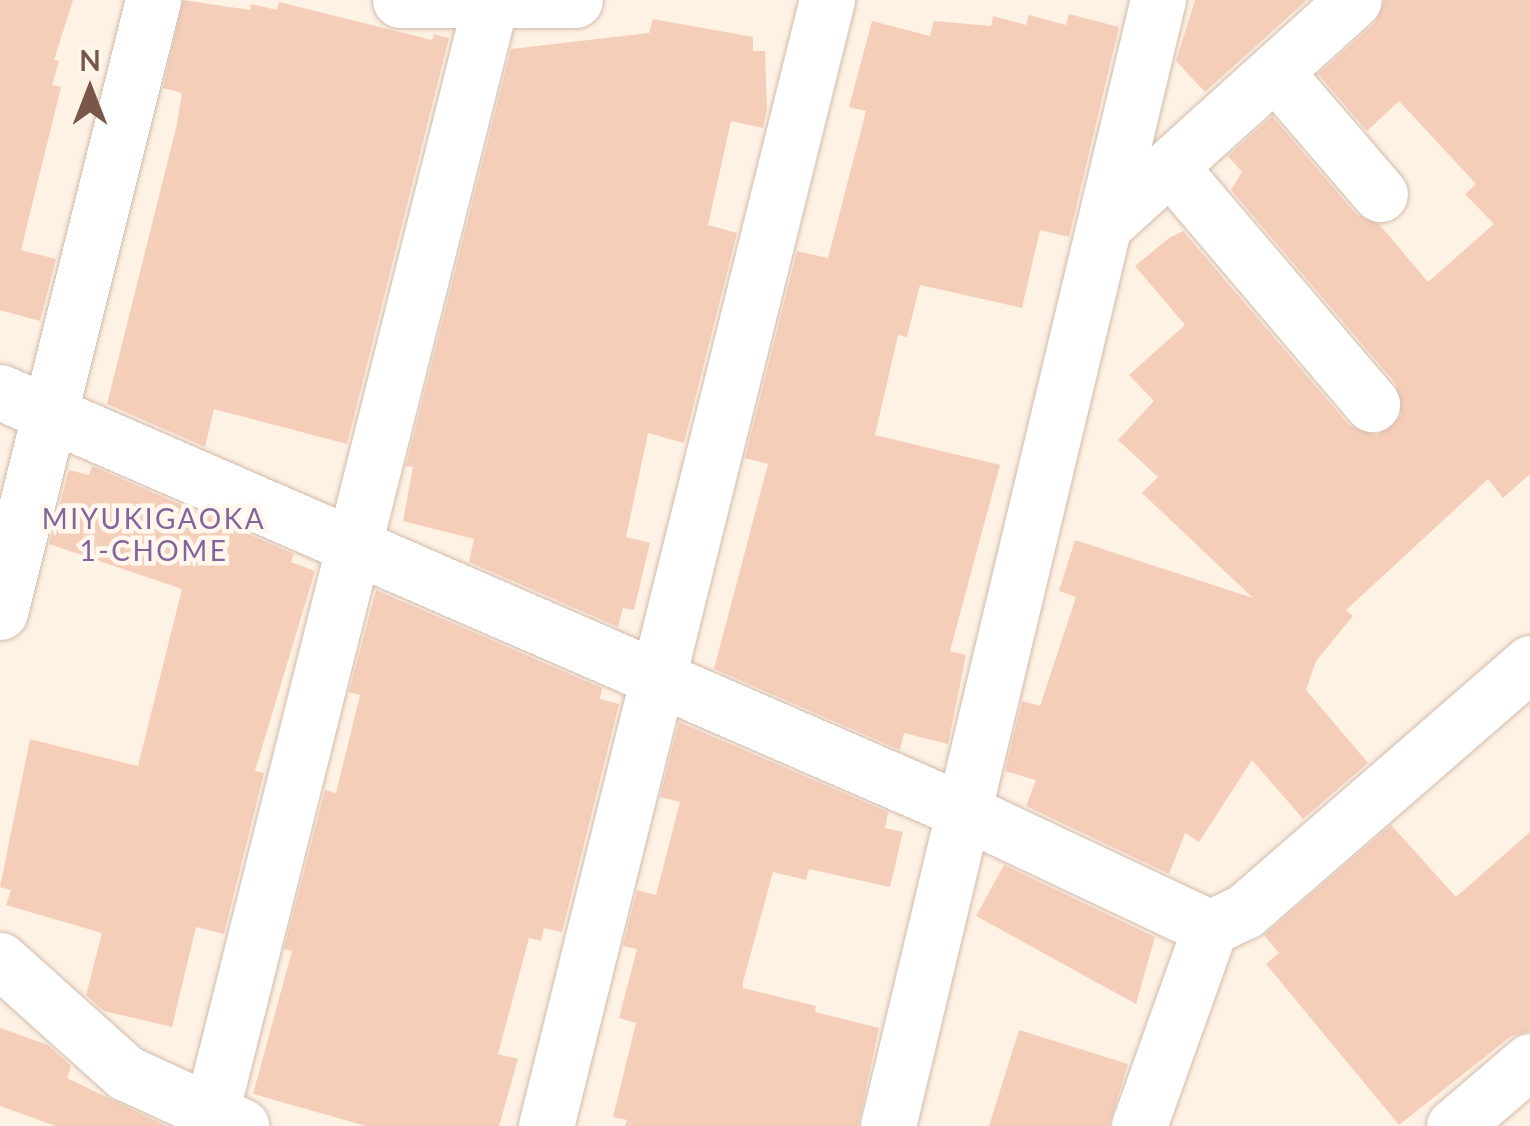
<!DOCTYPE html>
<style>
body{margin:0}
#map{position:relative;width:1530px;height:1126px;overflow:hidden;background:#fef2e4;font-family:Lato,sans-serif}
div>[style]{position:absolute}
[style*='--x']{left:calc(var(--x)*1px);top:calc(var(--y)*1px);width:calc(var(--w)*1px);rotate:calc(var(--a)*1deg)}
.building>*{inset:0;background:#f5ceba}
.roads{filter:drop-shadow(0 0 2px #d2bbac) drop-shadow(0 0 2px #d2bbac)}
.minor>*{height:55px;margin:-27.5px;padding:0 27.5px;transform-origin:27.5px;border-radius:27.5px;background:#fff}
span{translate:-50% -50%;white-space:nowrap;text-align:center;line-height:1.15;-webkit-text-stroke:9px #fff6ec;paint-order:stroke}
.neighbourhood-label{font-size:28px;color:#85639c;letter-spacing:2.5px}
.north{position:absolute;left:40px;top:40px;width:100px;height:100px;-webkit-text-stroke:8px #fff6ec;paint-order:stroke;rotate:0deg;font-size:28px;font-weight:700;line-height:40px;text-align:center;color:#785648}
.north::after{content:'';display:block;margin:auto;width:35px;height:45px;background:#785648;clip-path:polygon(50% 0,100% 100%,50% 72%,0 100%)}
</style>
<div id="map">
<div class="building">
<i style="clip-path:polygon(0 0,73px 0,54px 60px,59px 61px,52px 85px,61px 87px,21px 250px,56px 259px,40px 321px,0 310px)"></i>
<i style="clip-path:polygon(183px 0,250px 10px,251px 4px,277px 10px,279px 2px,432px 40px,434px 34px,449px 38px,347px 444px,214px 409px,205px 447px,107px 404px,177px 124px,182px 93px,163px 88px)"></i>
<i style="clip-path:polygon(1195px 0,1307px 0,1205px 92px,1176px 61px)"></i>
<i style="clip-path:polygon(1384px 0,1530px 0,1530px 474px,1503px 498px,1488px 479px,1346px 610px,1353px 616px,1316px 661px,1306px 690px,1368px 763px,1303px 819px,1252px 760px,1199px 842px,1185px 833px,1169px 874px,1026px 806px,1036px 780px,1005px 771px,1022px 701px,1040px 706px,1076px 597px,1059px 591px,1075px 540px,1253px 598px,1142px 493px,1158px 477px,1118px 440px,1154px 401px,1129px 375px,1185px 325px,1135px 266px,1169px 238px,1183px 231px,1349px 425px,1377px 435px,1401px 415px,1396px 384px,1231px 190px,1242px 172px,1228px 156px,1272px 116px,1356px 214px,1379px 224px,1428px 282px,1494px 224px,1465px 194px,1476px 184px,1399px 101px,1367px 131px,1318px 74px,1375px 23px)"></i>
<i style="clip-path:polygon(1069px 14px,1119px 27px,1069px 237px,1040px 230px,1022px 308px,920px 285px,907px 337px,898px 335px,875px 435px,1000px 465px,950px 651px,966px 655px,948px 744px,904px 733px,900px 750px,714px 669px,768px 464px,745px 458px,797px 251px,828px 258px,866px 111px,849px 107px,872px 21px,930px 36px,934px 21px,991px 26px,993px 16px,1026px 25px,1029px 15px,1066px 25px)"></i>
<i style="clip-path:polygon(653px 19px,753px 37px,753px 51px,765px 51px,767px 110px,763px 128px,731px 121px,708px 225px,737px 233px,684px 443px,648px 433px,626px 537px,650px 543px,634px 610px,623px 608px,618px 627px,469px 562px,474px 539px,403px 521px,413px 467px,406px 466px,511px 49px,649px 33px)"></i>
<i style="clip-path:polygon(92px 466px,294px 554px,291px 562px,315px 571px,255px 771px,264px 773px,224px 934px,196px 927px,172px 1027px,104px 1011px,86px 995px,102px 933px,6px 905px,11px 890px,0 887px,30px 739px,138px 766px,182px 589px,49px 544px,69px 470px,89px 475px)"></i>
<i style="clip-path:polygon(376px 590px,602px 688px,600px 699px,619px 704px,562px 932px,544px 928px,541px 941px,529px 938px,498px 1054px,518px 1059px,499px 1126px,366px 1126px,253px 1094px,292px 951px,284px 949px,325px 790px,336px 793px,360px 695px,349px 692px)"></i>
<i style="clip-path:polygon(679px 722px,888px 812px,885px 828px,903px 832px,890px 887px,809px 869px,806px 880px,773px 872px,743px 982px,743px 988px,816px 1006px,815px 1012px,879px 1028px,858px 1126px,625px 1126px,627px 1120px,613px 1117px,636px 1023px,619px 1018px,637px 949px,623px 946px,637px 890px,656px 895px,680px 802px,660px 797px)"></i>
<i style="clip-path:polygon(1391px 825px,1456px 897px,1530px 832px,1530px 1031px,1510px 1037px,1399px 1125px,1266px 964px,1279px 953px,1264px 935px)"></i>
<i style="clip-path:polygon(1004px 865px,1155px 937px,1136px 1004px,976px 916px)"></i>
<i style="clip-path:polygon(0 1028px,48px 1045px,71px 1066px,67px 1078px,166px 1126px,56px 1126px,0 1106px)"></i>
<i style="clip-path:polygon(1019px 1030px,1128px 1064px,1109px 1126px,989px 1126px)"></i>
</div>
<div class="roads">
<div class="minor">
<i style="--x:400;--y:0;--w:175;--a:0"></i>
<i style="--x:1275;--y:72;--w:161;--a:49.3"></i>
<i style="--x:1172;--y:169;--w:309;--a:49.6"></i>
<i style="--x:1108;--y:222;--w:331;--a:-42.1"></i>
<i style="--x:0;--y:392;--w:1050;--a:23.51"></i>
<i style="--x:963;--y:811;--w:273;--a:25.3"></i>
<i style="--x:1210;--y:928;--w:39;--a:-26"></i>
<i style="--x:1245;--y:911;--w:378;--a:-41"></i>
<i style="--x:0;--y:612;--w:631;--a:-75.96"></i>
<i style="--x:0;--y:960;--w:169;--a:41.9"></i>
<i style="--x:126;--y:1073;--w:127;--a:24.7"></i>
<i style="--x:211;--y:1113;--w:1148;--a:-75.88"></i>
<i style="--x:546;--y:1126;--w:1161;--a:-75.99"></i>
<i style="--x:888;--y:1126;--w:1158;--a:-76.52"></i>
<i style="--x:1139;--y:1126;--w:210;--a:-70.3"></i>
<i style="--x:1454;--y:1126;--w:100;--a:-40.5"></i>
</div>
</div>
<div class="neighbourhood-label">
<span style="left:154px;top:534px">MIYUKIGAOKA<br>1-CHOME</span>
</div>
<div class="north">N</div>
</div>
